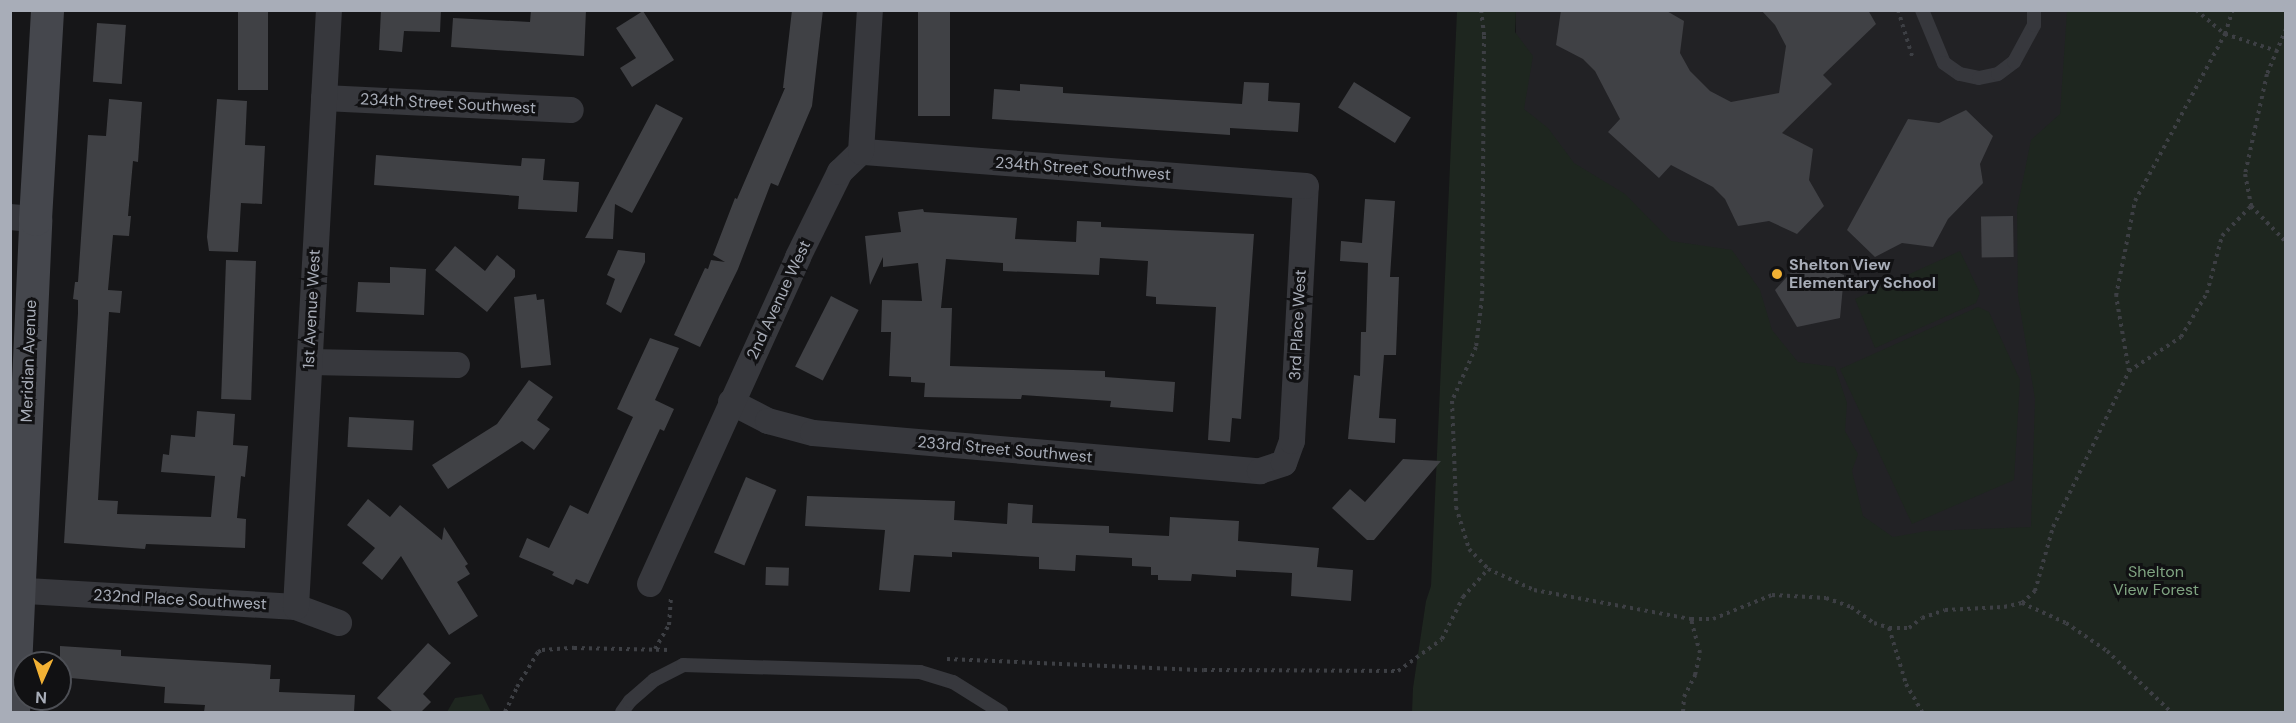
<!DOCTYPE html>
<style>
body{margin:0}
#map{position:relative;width:2296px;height:723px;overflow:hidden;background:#161618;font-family:"DM Sans",sans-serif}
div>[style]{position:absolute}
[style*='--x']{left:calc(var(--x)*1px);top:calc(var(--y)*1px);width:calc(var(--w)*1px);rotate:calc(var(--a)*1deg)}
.built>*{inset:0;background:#222225;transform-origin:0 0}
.green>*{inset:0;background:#1e261f}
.building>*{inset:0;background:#404145;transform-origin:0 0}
.path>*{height:4px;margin-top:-2px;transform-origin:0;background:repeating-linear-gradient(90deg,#3d3f44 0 3px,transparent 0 7.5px)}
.lane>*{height:14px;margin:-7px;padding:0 7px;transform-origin:7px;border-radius:7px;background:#37383d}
.street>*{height:26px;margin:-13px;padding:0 13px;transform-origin:13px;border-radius:13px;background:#37383d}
.secondary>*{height:33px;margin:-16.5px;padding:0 16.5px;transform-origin:16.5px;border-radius:16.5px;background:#45474d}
.dots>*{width:16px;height:16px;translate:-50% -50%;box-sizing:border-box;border:3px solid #111113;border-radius:50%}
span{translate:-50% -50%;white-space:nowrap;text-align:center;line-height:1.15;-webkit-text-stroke:6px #111113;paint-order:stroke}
.street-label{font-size:16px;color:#a8adb8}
.poi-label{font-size:16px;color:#a8adb8;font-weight:700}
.left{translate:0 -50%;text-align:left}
.park-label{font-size:16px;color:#7fa381}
.frame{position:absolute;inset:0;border:12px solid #a8adb8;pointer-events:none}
.north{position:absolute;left:12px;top:651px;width:60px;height:60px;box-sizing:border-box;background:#111113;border:2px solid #4d4f55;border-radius:50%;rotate:183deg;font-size:16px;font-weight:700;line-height:24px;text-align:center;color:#a8adb8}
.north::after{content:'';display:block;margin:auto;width:21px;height:27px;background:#f2b134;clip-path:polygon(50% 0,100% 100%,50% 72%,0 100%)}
</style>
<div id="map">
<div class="built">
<i style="left:1516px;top:11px;width:551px;height:527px"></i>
</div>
<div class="green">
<i style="clip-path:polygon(1457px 11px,1516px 11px,1515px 32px,1533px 56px,1524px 109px,1548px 128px,1574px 163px,1625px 194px,1671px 241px,1732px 250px,1760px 290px,1772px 330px,1798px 362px,1835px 367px,1847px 403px,1845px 431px,1858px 454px,1852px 471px,1863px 516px,1893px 537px,1927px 531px,2031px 527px,2035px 399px,2018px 296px,2017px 209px,2031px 140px,2060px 114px,2067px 11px,2285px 11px,2285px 712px,1412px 712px,1413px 688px,1426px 601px,1431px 586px)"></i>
<i style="clip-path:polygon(1960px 251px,1980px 293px,1976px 303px,1875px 348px,1855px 299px)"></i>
<i style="clip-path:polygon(1978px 307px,1989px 312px,2020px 380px,2014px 480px,1912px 524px,1840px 369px)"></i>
<i style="clip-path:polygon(482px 694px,491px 712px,447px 712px,455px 698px)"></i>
</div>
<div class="building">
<i style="left:238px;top:10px;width:30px;height:80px"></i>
<i style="clip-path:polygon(381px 10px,441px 10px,440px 32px,404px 31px,402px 52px,379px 50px)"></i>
<i style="clip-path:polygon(531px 10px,586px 10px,584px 56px,451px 47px,453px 18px,530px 22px)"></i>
<i style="clip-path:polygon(792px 10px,823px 10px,812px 106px,778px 186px,771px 183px,738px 269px,700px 347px,674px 335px,705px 268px,708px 269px,711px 260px,725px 262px,713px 255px,735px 198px,737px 199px,785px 88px,783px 88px)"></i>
<i style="left:918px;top:10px;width:32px;height:106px"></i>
<i style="clip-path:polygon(1561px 10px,1665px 10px,1684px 21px,1680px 53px,1690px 71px,1710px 91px,1731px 102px,1779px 93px,1786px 46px,1775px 25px,1761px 10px,1868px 10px,1876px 24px,1823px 75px,1832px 84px,1782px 133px,1813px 149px,1809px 180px,1824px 206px,1797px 234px,1769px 221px,1738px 226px,1725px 199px,1713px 187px,1671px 165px,1659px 178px,1608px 132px,1620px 119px,1595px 71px,1583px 59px,1556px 45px)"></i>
<i style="clip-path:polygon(643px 11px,674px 60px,632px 87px,620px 68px,636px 58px,616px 28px)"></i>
<i style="left:97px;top:23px;width:29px;height:59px;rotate:4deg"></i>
<i style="clip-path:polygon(1244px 82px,1269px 83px,1268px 101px,1300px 103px,1298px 132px,1230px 128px,1230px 135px,992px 119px,994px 89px,1020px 91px,1020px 84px,1063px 87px,1063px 93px,1242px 104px)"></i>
<i style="left:1354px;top:82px;width:67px;height:30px;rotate:32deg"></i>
<i style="clip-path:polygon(109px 99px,142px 102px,138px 162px,133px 161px,128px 216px,131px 216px,129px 236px,113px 235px,108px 290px,122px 291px,120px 313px,109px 312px,98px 500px,118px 501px,117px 514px,211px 517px,215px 476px,161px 472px,163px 454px,169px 455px,171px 435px,195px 437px,197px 411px,235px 414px,233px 445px,248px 446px,245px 477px,241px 476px,237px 518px,246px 519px,245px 548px,146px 544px,145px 549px,64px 543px,78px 313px,78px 300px,73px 299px,75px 282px,78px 282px,88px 135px,106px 136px)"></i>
<i style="clip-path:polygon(217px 99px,247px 101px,245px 145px,265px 146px,262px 204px,241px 203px,238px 252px,209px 251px,207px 237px)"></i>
<i style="clip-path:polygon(656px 104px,683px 118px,632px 213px,615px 204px,613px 239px,585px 238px)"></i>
<i style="clip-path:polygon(1966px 110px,1993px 136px,1980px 164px,1983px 183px,1948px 219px,1933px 247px,1902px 243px,1875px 257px,1847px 230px,1908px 119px,1939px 123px)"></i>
<i style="clip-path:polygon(376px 155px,521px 166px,522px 158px,545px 159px,543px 180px,579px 182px,577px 212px,518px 209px,519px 196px,374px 185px)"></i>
<i style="clip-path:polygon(1365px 199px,1395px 201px,1390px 277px,1399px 277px,1396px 355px,1384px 355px,1379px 418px,1396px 419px,1395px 443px,1348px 439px,1354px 375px,1360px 376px,1361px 332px,1366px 332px,1368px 263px,1340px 261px,1341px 241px,1362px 243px)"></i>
<i style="clip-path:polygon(923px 209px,924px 212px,1017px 218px,1015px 239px,1076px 242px,1077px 221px,1101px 222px,1101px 227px,1254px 234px,1241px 419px,1232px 418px,1230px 442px,1208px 440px,1216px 307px,1156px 304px,1156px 297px,1146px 296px,1148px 261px,1100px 258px,1099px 275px,1003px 271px,1003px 263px,946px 259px,941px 308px,952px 308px,950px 366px,1105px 371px,1105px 377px,1175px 382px,1173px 412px,1110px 407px,1111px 401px,1022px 395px,1021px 399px,924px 397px,925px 383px,911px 382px,911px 377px,889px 376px,891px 332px,881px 332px,882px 300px,922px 301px,918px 263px,883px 267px,883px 257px,870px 285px,865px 236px,901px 232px,898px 212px)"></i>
<i style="left:2013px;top:216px;width:41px;height:32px;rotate:89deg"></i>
<i style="clip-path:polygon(455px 246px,485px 271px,497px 255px,515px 270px,515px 277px,487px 312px,435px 270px)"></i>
<i style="clip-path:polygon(618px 250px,645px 253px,645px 262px,621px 313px,606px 304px,615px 279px,607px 275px)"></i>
<i style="clip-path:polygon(1804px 258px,1844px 275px,1840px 318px,1797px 327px,1775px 290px)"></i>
<i style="left:226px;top:260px;width:30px;height:139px;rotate:2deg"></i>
<i style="clip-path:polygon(390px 267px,426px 269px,424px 315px,356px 312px,358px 282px,390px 283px)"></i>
<i style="clip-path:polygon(536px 294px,537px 300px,544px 299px,551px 365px,521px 368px,514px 297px)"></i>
<i style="left:831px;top:296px;width:31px;height:79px;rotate:27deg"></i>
<i style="clip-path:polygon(650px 338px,679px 348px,655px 400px,674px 409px,664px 431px,660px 429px,588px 584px,576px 579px,573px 585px,552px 575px,554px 572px,519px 557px,527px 538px,549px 548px,570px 505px,588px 514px,633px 417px,617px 409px)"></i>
<i style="clip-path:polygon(529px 380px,553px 397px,537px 420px,550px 429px,534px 450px,522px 441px,448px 489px,432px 465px,497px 424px)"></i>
<i style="left:349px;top:417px;width:65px;height:30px;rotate:3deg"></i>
<i style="clip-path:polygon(1403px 459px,1441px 461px,1374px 540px,1367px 540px,1332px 508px,1350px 489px,1365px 502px)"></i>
<i style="left:746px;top:477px;width:33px;height:82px;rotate:23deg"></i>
<i style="clip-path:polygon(807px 496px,955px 501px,954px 520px,1007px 524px,1008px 503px,1033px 505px,1032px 523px,1109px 526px,1109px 533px,1169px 536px,1170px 517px,1239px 521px,1238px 541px,1319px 548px,1317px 567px,1353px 570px,1351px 601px,1291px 596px,1292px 573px,1236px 570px,1236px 577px,1192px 574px,1191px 581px,1158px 580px,1158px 575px,1151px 575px,1151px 567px,1132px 566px,1132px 558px,1076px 555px,1075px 571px,1039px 569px,1039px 557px,952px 552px,952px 557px,914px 555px,910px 592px,879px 590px,885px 530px,805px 526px)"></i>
<i style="clip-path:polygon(368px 499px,390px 517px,400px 505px,442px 540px,444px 527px,468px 564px,465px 566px,470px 574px,457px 582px,478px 616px,449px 635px,401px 556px,382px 580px,362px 563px,375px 548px,347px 525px)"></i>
<i style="left:766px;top:567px;width:23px;height:18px;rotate:2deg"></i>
<i style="clip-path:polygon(428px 643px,451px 663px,423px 694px,431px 702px,421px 712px,393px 712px,377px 698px)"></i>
<i style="clip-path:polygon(60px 646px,121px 650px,121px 656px,271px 665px,270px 679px,280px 679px,279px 692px,355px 695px,354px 712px,204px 712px,205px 705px,164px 703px,165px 687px,60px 677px)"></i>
</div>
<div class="path">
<i style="--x:1481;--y:10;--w:26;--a:83"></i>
<i style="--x:1484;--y:36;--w:262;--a:90.4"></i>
<i style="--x:1482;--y:298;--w:49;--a:97"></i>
<i style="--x:1476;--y:347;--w:59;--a:114"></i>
<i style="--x:1452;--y:401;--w:106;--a:87.8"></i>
<i style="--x:1456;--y:507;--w:44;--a:72.8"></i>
<i style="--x:1469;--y:549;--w:28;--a:46"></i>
<i style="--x:1488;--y:569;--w:51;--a:24.5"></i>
<i style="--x:1534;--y:590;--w:160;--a:10.5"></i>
<i style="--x:1691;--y:619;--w:22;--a:0"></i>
<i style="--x:1713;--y:619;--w:64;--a:-22.1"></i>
<i style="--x:1772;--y:595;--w:54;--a:3.2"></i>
<i style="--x:1826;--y:598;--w:27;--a:20"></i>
<i style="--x:1851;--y:607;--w:28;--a:35"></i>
<i style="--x:1874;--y:623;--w:16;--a:18"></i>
<i style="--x:1889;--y:628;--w:20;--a:0"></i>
<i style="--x:1909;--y:628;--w:16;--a:-38"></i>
<i style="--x:1922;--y:618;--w:24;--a:-19"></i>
<i style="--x:1945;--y:610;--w:59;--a:-2.9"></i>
<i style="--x:2004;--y:607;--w:18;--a:-13"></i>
<i style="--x:2022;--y:603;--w:18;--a:-43"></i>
<i style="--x:2035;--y:591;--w:66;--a:-74.3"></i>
<i style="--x:2053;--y:527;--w:174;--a:-64"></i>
<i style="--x:2129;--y:371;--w:62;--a:-33.2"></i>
<i style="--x:2181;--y:337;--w:51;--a:-59.4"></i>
<i style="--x:2207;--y:293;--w:59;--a:-75.3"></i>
<i style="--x:2222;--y:236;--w:42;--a:-46"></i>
<i style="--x:1898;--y:10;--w:51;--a:73"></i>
<i style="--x:2196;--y:10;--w:38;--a:40"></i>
<i style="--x:2225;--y:34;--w:55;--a:18.1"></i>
<i style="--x:2286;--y:29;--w:49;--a:112.9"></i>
<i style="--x:2267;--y:74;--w:102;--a:102.4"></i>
<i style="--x:2245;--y:174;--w:33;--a:79"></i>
<i style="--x:2251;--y:206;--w:50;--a:45.8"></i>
<i style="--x:2129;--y:371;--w:76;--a:-99.8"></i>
<i style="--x:2116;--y:296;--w:97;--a:-78.7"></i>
<i style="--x:2135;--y:201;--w:190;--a:-61.7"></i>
<i style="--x:2225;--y:34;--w:25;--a:-72"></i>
<i style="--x:2022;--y:603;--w:48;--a:24.4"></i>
<i style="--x:2066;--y:623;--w:50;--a:34.3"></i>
<i style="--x:2107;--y:651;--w:88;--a:43.6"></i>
<i style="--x:1889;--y:628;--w:59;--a:73.1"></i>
<i style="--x:1906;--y:684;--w:32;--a:60"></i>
<i style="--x:655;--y:649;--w:28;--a:-60"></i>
<i style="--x:669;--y:625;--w:28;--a:-86"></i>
<i style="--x:947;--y:659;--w:257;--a:2.5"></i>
<i style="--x:1204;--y:670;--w:194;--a:0.3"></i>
<i style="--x:1398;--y:671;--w:54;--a:-36"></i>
<i style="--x:1442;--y:639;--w:47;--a:-63.4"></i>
<i style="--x:1463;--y:597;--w:38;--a:-48"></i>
<i style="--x:505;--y:712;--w:28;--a:-64"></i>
<i style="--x:517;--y:687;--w:41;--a:-59"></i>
<i style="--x:538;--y:652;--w:4;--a:-27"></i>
<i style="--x:542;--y:650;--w:32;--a:-4"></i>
<i style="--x:574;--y:648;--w:96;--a:1.2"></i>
<i style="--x:1683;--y:712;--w:15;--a:-86"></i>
<i style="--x:1684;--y:697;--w:25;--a:-63"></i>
<i style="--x:1695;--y:675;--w:23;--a:-77"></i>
<i style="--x:1700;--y:653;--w:35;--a:-105"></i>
</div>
<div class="lane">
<i style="--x:1922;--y:10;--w:57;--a:67.5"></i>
<i style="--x:1944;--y:63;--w:19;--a:35"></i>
<i style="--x:1960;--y:74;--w:19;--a:12"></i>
<i style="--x:1979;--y:78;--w:19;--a:-12"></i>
<i style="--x:1998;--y:74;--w:20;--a:-37"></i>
<i style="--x:2014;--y:62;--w:42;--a:-61.6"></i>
<i style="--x:2034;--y:25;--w:15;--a:-90"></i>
<i style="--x:622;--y:712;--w:14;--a:-54"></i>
<i style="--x:630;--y:701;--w:32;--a:-41"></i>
<i style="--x:654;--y:680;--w:33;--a:-27"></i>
<i style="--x:683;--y:665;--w:237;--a:1.7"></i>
<i style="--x:920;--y:672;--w:34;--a:17"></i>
<i style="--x:953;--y:682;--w:57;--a:32"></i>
</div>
<div class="street">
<i style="--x:324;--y:98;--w:247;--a:2.8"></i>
<i style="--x:10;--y:217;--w:25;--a:5"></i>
<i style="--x:310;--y:362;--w:147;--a:1.2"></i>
<i style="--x:731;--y:402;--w:42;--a:27.2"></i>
<i style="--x:768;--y:421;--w:47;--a:14.9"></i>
<i style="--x:813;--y:433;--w:449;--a:4.9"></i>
<i style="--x:1260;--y:471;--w:25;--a:-18"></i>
<i style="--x:1284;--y:463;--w:23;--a:-70"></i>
<i style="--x:1292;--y:441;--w:255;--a:-86.9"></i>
<i style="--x:1306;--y:186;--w:446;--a:-175.6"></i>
<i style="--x:650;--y:584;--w:359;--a:-65.6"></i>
<i style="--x:798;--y:257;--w:95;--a:-63.7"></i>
<i style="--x:840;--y:172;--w:29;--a:-44"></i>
<i style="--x:861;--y:152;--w:142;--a:-86.4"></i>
<i style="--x:10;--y:590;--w:287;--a:3.4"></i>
<i style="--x:296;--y:607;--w:46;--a:20.4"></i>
<i style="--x:296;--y:607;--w:598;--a:-86.84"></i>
</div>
<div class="secondary">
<i style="--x:13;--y:712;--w:493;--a:-87.4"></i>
<i style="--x:35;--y:219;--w:209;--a:-86.7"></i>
</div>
<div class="dots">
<i style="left:1777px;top:274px;background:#f2b134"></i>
</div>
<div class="street-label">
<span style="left:448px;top:104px;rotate:3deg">234th Street Southwest</span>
<span style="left:1083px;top:169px;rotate:4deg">234th Street Southwest</span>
<span style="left:779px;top:300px;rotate:-65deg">2nd Avenue West</span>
<span style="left:312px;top:309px;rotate:-87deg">1st Avenue West</span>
<span style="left:1298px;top:325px;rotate:-87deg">3rd Place West</span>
<span style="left:29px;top:361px;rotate:-88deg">Meridian Avenue</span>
<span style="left:1005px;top:450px;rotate:5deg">233rd Street Southwest</span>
<span style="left:180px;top:600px;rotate:3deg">232nd Place Southwest</span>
</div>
<div class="poi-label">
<span class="left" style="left:1789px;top:274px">Shelton View<br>Elementary School</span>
</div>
<div class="park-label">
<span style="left:2156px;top:581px">Shelton<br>View Forest</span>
</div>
<div class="frame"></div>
<div class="north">N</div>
</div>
